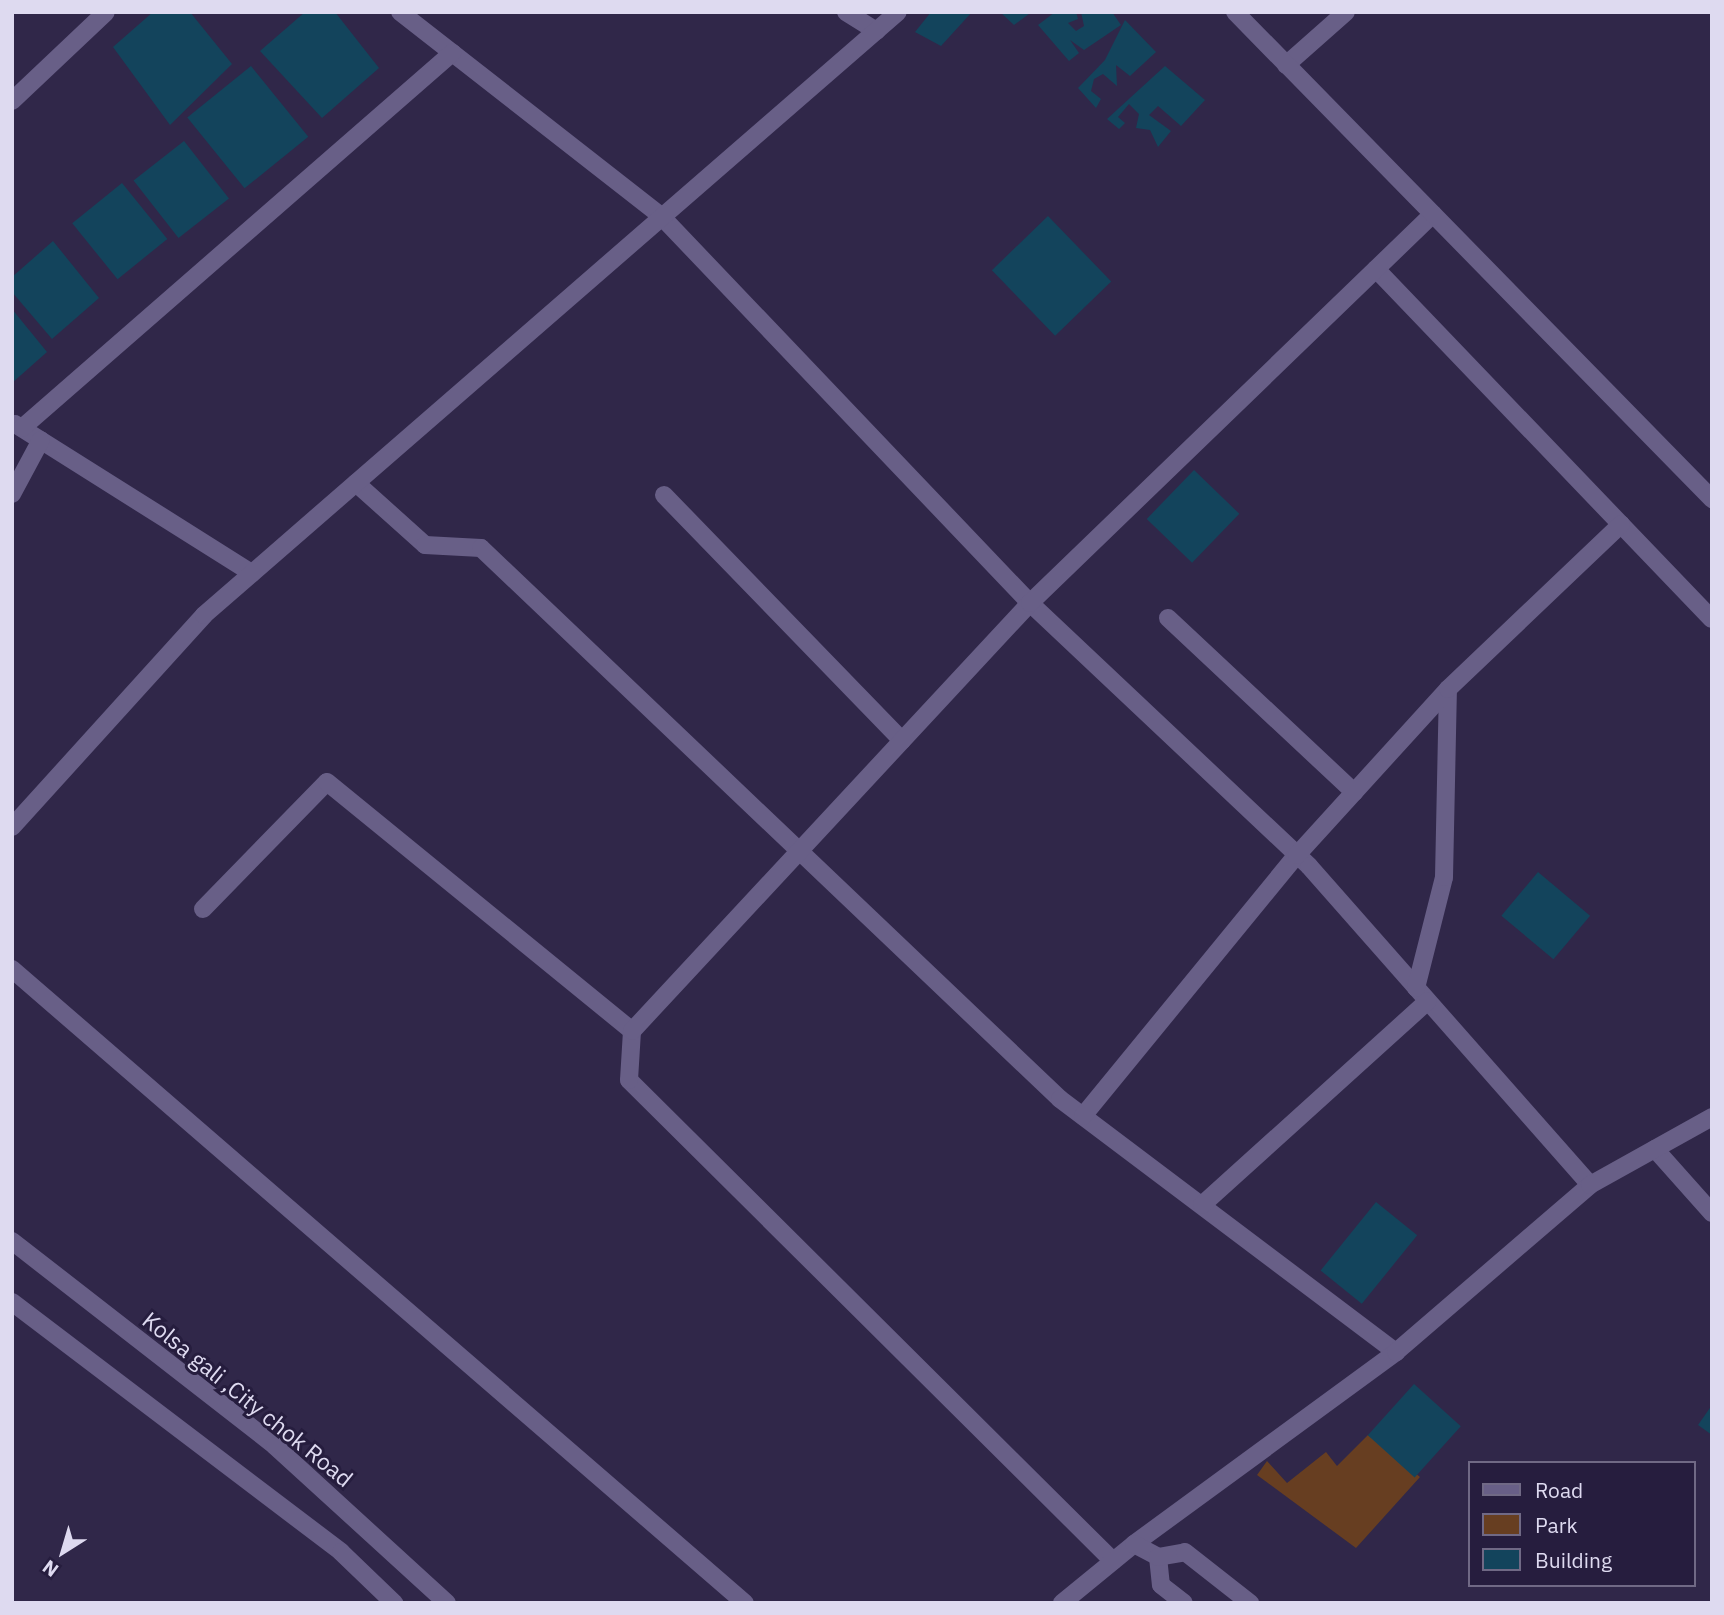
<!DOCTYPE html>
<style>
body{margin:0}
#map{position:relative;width:1724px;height:1615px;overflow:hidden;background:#302749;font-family:"IBM Plex Sans",sans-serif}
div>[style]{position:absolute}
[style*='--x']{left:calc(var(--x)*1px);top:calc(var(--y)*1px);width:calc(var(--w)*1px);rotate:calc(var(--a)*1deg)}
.green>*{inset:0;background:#673e21}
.building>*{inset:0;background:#13445c;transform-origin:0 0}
.minor>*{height:18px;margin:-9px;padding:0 9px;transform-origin:9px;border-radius:9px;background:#685f87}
.tertiary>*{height:18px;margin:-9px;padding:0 9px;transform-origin:9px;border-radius:9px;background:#685f87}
span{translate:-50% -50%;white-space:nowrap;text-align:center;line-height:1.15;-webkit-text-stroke:6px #261d3e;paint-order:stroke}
.street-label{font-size:23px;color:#dedaf0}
.frame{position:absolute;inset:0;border:14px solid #dedaf0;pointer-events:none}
.legend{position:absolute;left:1468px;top:1461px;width:228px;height:126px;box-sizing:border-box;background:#261d3e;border:2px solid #706985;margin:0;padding:9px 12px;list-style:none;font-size:21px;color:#dedaf0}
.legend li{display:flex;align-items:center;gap:14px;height:35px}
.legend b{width:35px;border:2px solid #706985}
.north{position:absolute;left:28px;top:1517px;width:70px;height:70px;-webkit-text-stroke:5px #261d3e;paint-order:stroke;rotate:217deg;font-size:19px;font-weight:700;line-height:28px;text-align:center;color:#dedaf0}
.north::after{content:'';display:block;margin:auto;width:24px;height:32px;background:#dedaf0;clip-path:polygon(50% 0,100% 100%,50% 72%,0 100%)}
</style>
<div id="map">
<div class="green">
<i style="clip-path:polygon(1368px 1435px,1420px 1477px,1356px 1548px,1257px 1475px,1267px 1461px,1287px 1483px,1326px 1452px,1337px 1466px)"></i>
</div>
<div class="building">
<i style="clip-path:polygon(153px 12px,190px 12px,232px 64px,170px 125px,113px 47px)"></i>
<i style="clip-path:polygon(305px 12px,335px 12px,379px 68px,322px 118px,260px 51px)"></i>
<i style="clip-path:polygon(931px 12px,972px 12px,941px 46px,915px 32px)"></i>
<i style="clip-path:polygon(1000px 12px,1028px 12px,1029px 14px,1014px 25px)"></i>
<i style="clip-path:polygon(1055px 12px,1076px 12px,1078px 19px,1068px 23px,1076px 31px,1084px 26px,1081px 12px,1112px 12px,1121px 25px,1084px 50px,1070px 40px,1079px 53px,1069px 61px,1038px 25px)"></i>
<i style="clip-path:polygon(1125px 20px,1156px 52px,1130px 76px,1116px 65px,1117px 86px,1103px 74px,1094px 79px,1091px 91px,1101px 99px,1096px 108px,1078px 88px,1105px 60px)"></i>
<i style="left:251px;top:66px;width:91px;height:82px;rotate:51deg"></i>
<i style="clip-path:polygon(1165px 66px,1205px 100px,1181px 126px,1158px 106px,1149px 115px,1171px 131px,1158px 147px,1150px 130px,1136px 128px,1139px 114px,1129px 104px,1118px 117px,1125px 123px,1119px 129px,1107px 119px)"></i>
<i style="left:184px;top:141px;width:73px;height:64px;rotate:52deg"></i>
<i style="left:122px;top:183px;width:72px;height:64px;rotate:51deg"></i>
<i style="left:1048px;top:216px;width:91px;height:78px;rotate:46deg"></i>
<i style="clip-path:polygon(53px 241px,99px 298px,52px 339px,12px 292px,12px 277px)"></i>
<i style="clip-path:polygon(12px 309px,47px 352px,12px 383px)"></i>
<i style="left:1194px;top:470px;width:63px;height:68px;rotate:44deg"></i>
<i style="left:1538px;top:872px;width:68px;height:57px;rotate:40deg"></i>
<i style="left:1376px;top:1202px;width:53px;height:88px;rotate:39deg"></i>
<i style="left:1414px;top:1384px;width:63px;height:69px;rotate:42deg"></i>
<i style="clip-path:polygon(1712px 1405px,1712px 1435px,1698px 1425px)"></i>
</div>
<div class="minor">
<i style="--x:400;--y:12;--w:333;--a:38"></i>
<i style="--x:662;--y:217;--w:533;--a:46.37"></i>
<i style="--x:1030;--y:603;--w:383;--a:43.3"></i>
<i style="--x:1309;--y:866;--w:425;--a:48.6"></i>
<i style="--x:846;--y:12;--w:36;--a:32"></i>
<i style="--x:1286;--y:65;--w:80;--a:-41.5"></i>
<i style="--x:12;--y:101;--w:129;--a:-43.4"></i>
<i style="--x:1376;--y:269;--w:485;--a:46.2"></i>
<i style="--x:15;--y:424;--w:280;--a:32.2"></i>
<i style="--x:22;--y:428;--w:571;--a:-41.09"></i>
<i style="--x:356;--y:483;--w:93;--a:41.9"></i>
<i style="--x:425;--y:545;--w:56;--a:3.1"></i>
<i style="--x:481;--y:548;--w:799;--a:43.58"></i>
<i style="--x:1060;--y:1099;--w:421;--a:37"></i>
<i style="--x:12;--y:494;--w:61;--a:-61.8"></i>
<i style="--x:664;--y:495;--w:342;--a:45.9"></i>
<i style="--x:1168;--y:618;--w:255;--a:43.1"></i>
<i style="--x:12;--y:827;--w:286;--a:-47.8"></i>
<i style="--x:204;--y:615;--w:919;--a:-40.99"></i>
<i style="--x:203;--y:909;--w:177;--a:-45.7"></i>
<i style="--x:327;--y:782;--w:394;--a:39.2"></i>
<i style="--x:12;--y:969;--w:969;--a:40.86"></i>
<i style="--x:1416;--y:988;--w:114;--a:-75.8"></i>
<i style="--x:1444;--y:877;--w:188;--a:-88.8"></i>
<i style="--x:1083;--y:1116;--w:338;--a:-50.7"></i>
<i style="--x:1297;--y:855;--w:224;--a:-47.7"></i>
<i style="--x:1448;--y:689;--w:239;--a:-43.6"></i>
<i style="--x:1655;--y:1149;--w:86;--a:48.3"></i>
<i style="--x:1202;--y:1205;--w:304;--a:-42.1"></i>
<i style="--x:1113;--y:1561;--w:682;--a:-135.18"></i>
<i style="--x:629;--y:1080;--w:49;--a:-86.5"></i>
<i style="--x:632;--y:1031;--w:584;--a:-47.08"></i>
<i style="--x:1030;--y:603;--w:560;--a:-43.99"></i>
</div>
<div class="tertiary">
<i style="--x:1235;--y:12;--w:682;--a:45.59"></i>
<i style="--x:12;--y:1241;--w:333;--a:37.9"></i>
<i style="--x:275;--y:1446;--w:233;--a:42.4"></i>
<i style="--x:12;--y:1302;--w:413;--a:37.2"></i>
<i style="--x:341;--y:1552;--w:74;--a:43.9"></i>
<i style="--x:1134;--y:1544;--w:325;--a:-36.2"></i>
<i style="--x:1396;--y:1352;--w:256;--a:-40.7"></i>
<i style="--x:1590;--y:1185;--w:140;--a:-29.1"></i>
<i style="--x:1158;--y:1557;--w:28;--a:84"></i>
<i style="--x:1161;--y:1585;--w:29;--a:38"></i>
<i style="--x:1062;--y:1603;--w:93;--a:-39.3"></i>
<i style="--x:1134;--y:1544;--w:27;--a:28"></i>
<i style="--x:1158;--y:1557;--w:27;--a:-10"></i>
<i style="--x:1185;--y:1552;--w:83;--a:38.1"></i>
</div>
<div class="street-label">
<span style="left:248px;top:1399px;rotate:39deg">Kolsa gali ,City chok Road</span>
</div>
<div class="frame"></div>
<ul class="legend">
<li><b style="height:9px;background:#685f87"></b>Road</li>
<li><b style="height:19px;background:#673e21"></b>Park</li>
<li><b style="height:19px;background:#13445c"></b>Building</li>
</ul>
<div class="north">N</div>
</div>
